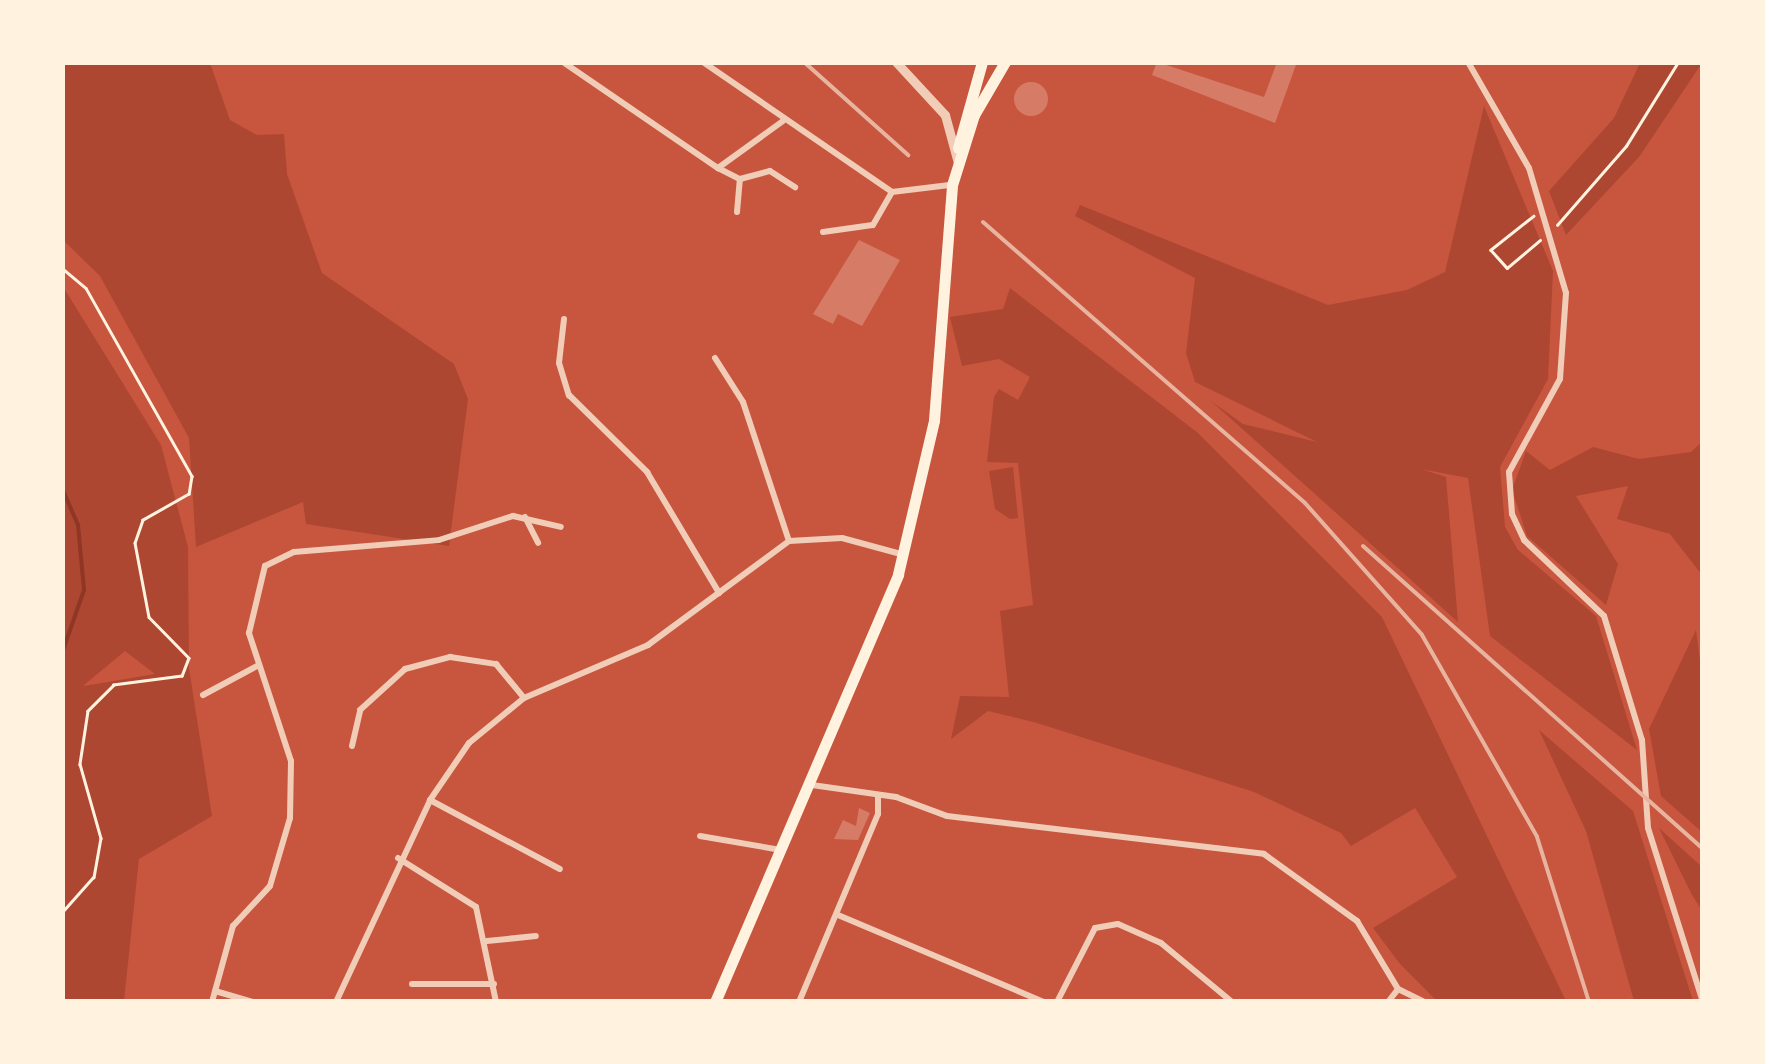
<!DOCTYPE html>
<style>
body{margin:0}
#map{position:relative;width:1765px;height:1064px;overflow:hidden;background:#c8553d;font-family:"Golos Text",sans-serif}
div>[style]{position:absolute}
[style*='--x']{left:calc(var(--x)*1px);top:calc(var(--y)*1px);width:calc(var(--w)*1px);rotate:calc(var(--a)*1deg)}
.green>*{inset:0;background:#ae4732}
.stream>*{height:4px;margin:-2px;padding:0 2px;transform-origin:2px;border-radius:2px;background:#8f3625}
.building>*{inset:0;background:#d67c66}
.round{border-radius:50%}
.path>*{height:2.5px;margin:-1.25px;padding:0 1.25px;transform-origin:1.25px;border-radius:1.25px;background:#fff3e0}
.minor>*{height:6px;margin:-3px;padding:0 3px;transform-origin:3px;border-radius:3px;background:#f1ccb7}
.tertiary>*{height:9px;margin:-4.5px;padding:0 4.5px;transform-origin:4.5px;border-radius:4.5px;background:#f1ccb7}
.trunk>*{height:11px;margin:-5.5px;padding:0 5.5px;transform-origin:5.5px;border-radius:5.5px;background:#fff3e0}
.rail>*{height:4px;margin:-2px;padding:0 2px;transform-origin:2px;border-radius:2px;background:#e9b49f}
span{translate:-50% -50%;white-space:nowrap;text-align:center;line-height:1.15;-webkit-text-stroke:10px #fff3e0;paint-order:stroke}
.frame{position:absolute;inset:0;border:65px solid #fff3e0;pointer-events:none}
</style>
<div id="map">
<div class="green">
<i style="clip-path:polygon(62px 63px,210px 63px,230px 120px,257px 135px,284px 134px,287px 174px,322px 273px,454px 364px,468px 399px,449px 546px,306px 524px,303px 502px,196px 547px,189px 438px,100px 276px,63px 240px)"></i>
<i style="clip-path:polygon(1640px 63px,1702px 63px,1639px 157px,1566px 235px,1549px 191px,1614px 118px)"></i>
<i style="clip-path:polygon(1484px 106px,1553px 271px,1548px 379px,1500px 467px,1505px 527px,1518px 550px,1596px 616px,1637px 750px,1490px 636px,1468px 478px,1421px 469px,1446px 477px,1458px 622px,1211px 401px,1243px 424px,1317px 442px,1195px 382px,1186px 353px,1195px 278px,1075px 216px,1080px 205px,1328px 305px,1407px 290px,1445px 272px)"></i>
<i style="clip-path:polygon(evenodd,62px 285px,161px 445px,188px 547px,189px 668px,212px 816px,139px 859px,124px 1001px,63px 1001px,62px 285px,125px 651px,155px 674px,84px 686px,84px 685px,125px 651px)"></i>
<i style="clip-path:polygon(1010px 288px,1198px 433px,1382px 617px,1566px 1001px,1437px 1001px,1400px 964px,1373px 928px,1457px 877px,1415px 808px,1351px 846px,1341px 833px,1254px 792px,1037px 723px,988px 711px,951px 739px,960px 696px,1009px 697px,1000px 611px,1033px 605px,1018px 463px,987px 462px,994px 397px,999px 389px,1018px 400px,1030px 377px,999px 359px,962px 366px,950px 317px,1003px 309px)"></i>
<i style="clip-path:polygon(1702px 442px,1702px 575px,1670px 534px,1617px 519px,1628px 486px,1576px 496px,1618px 564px,1606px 605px,1527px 536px,1512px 490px,1526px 451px,1550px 470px,1593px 447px,1639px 459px,1691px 452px)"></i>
<i style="clip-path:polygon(1013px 467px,1018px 518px,1010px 519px,995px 509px,989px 471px)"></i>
<i style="clip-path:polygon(1696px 630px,1702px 676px,1702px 832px,1661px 796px,1649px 729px)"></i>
<i style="clip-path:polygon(1539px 730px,1633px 811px,1693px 1001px,1634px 1001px,1586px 831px)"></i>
<i style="clip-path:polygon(1659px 828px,1702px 867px,1702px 911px,1691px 893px)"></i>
</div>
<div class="stream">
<i style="--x:62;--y:488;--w:40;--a:66.6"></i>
<i style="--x:78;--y:525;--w:65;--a:84.7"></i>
<i style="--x:84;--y:590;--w:67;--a:109.2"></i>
</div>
<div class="building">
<i style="clip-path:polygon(1157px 62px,1264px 97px,1277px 62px,1297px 62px,1275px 123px,1152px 75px)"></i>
<i class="round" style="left:1014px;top:82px;width:34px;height:34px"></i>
<i style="clip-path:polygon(859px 240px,900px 260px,862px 326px,838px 314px,833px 324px,813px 314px)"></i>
<i style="clip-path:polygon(859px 808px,870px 813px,858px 840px,834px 839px,843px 820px,856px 826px)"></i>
</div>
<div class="path">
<i style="--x:1534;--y:216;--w:55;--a:141.7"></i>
<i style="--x:1491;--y:250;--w:24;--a:48"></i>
<i style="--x:1507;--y:268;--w:43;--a:-40.3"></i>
<i style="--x:1557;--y:225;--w:105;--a:-48.9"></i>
<i style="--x:1626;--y:146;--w:99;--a:-58.2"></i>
<i style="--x:62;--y:268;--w:31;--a:40"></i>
<i style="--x:86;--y:288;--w:216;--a:60.6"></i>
<i style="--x:192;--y:476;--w:18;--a:99"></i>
<i style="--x:189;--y:494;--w:53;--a:150.5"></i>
<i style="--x:143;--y:520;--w:24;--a:109"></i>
<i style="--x:135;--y:543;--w:75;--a:79.3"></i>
<i style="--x:149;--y:617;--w:57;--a:45.7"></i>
<i style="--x:189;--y:658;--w:19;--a:111"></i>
<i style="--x:182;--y:676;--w:69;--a:172.5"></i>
<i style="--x:114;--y:685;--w:37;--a:135"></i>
<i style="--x:88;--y:711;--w:54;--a:98.6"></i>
<i style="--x:80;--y:764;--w:77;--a:74.2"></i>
<i style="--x:101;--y:838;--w:40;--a:100"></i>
<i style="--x:94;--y:877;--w:48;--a:131.6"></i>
</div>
<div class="minor">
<i style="--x:563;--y:62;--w:188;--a:34.4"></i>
<i style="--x:718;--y:168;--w:80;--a:-35.9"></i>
<i style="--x:703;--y:62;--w:229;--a:34.5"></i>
<i style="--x:892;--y:192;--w:58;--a:-6.9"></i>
<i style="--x:1468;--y:62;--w:122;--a:60.1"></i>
<i style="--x:1529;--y:168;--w:130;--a:73.5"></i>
<i style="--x:1566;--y:293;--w:86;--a:94"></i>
<i style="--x:1560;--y:379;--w:106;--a:118.7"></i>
<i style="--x:1509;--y:472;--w:42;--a:85.9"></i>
<i style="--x:1512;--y:514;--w:29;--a:65"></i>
<i style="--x:1524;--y:540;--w:110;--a:43.5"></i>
<i style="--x:1604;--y:616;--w:130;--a:73"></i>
<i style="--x:1642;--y:740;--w:88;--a:86.1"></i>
<i style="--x:1648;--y:828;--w:179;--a:72.5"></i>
<i style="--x:718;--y:168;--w:25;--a:27"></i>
<i style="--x:740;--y:179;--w:31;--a:-15"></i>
<i style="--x:770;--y:171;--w:30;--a:33"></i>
<i style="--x:737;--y:212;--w:33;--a:-85"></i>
<i style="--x:823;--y:232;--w:50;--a:-8"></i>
<i style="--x:873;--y:225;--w:38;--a:-60"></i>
<i style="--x:564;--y:319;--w:44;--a:96.5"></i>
<i style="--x:559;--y:363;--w:34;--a:73"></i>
<i style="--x:569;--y:395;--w:110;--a:44.6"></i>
<i style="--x:647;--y:472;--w:141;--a:59.2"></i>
<i style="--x:715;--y:358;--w:52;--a:57.5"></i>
<i style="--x:743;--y:402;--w:146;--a:71.7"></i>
<i style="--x:525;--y:517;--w:29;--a:63"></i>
<i style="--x:203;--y:695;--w:61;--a:-28.2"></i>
<i style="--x:352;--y:746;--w:37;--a:-77"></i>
<i style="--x:360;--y:710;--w:61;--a:-42.3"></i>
<i style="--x:405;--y:669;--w:47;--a:-14.9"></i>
<i style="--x:450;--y:657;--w:47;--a:8.7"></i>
<i style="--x:496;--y:664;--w:44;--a:50.5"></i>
<i style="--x:812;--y:785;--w:85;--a:8.1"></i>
<i style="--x:896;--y:797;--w:54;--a:20.4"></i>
<i style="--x:947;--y:816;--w:319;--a:6.8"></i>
<i style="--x:1264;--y:854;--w:115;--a:35.8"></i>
<i style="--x:1357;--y:921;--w:79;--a:58.9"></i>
<i style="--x:1398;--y:989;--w:30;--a:26"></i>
<i style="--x:430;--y:800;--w:147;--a:28"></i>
<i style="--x:700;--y:836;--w:82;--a:9.8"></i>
<i style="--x:398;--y:858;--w:92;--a:32.1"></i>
<i style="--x:476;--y:907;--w:97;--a:78.1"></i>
<i style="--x:838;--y:915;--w:224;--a:22.9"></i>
<i style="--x:487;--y:941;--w:49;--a:-5.8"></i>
<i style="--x:412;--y:984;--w:82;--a:0"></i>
<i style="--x:215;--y:991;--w:40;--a:16"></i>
<i style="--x:212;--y:1002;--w:79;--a:-74.6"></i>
<i style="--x:233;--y:926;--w:54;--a:-47.2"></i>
<i style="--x:270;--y:886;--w:71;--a:-73.6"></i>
<i style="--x:290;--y:818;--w:57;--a:-89"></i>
<i style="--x:291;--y:761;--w:135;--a:-108.2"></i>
<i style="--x:249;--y:633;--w:69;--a:-76.6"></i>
<i style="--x:265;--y:566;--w:32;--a:-26"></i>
<i style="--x:294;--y:552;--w:145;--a:-4.7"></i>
<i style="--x:439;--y:540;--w:78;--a:-18"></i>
<i style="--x:513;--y:516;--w:49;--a:12.9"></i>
<i style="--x:336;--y:1002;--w:223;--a:-65"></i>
<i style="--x:430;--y:800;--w:69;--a:-55.6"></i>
<i style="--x:469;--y:743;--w:71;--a:-39.3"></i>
<i style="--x:524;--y:698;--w:135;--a:-23.1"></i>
<i style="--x:648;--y:645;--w:175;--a:-36.4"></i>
<i style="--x:789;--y:541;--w:53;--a:-3.2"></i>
<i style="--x:842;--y:538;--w:61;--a:15.2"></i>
<i style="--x:799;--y:1002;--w:204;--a:-67.2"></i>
<i style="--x:878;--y:814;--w:19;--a:-90"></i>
<i style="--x:1057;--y:1002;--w:83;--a:-62.8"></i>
<i style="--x:1095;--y:928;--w:23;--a:-10"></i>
<i style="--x:1118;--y:924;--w:47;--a:23.8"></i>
<i style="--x:1161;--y:943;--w:92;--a:39.7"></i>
<i style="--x:1388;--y:1002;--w:16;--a:-52"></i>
</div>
<div class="tertiary">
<i style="--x:896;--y:62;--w:72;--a:47.2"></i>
<i style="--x:945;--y:115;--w:50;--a:74.8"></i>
</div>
<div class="trunk">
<i style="--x:958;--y:148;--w:89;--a:-74.4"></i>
<i style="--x:715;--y:1002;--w:465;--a:-66.8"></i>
<i style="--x:898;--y:574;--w:158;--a:-76.8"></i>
<i style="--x:934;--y:420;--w:236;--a:-85.6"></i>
<i style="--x:952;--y:185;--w:73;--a:-72.6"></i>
<i style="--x:974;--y:115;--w:61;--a:-59.7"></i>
</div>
<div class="rail">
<i style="--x:804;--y:62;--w:140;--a:41.8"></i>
<i style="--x:983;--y:222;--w:427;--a:41.1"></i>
<i style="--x:1305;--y:503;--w:176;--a:48.4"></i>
<i style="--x:1422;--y:635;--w:232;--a:60.3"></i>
<i style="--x:1537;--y:837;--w:173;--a:72.5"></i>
<i style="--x:1363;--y:546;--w:454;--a:41.7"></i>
</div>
<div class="frame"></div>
</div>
